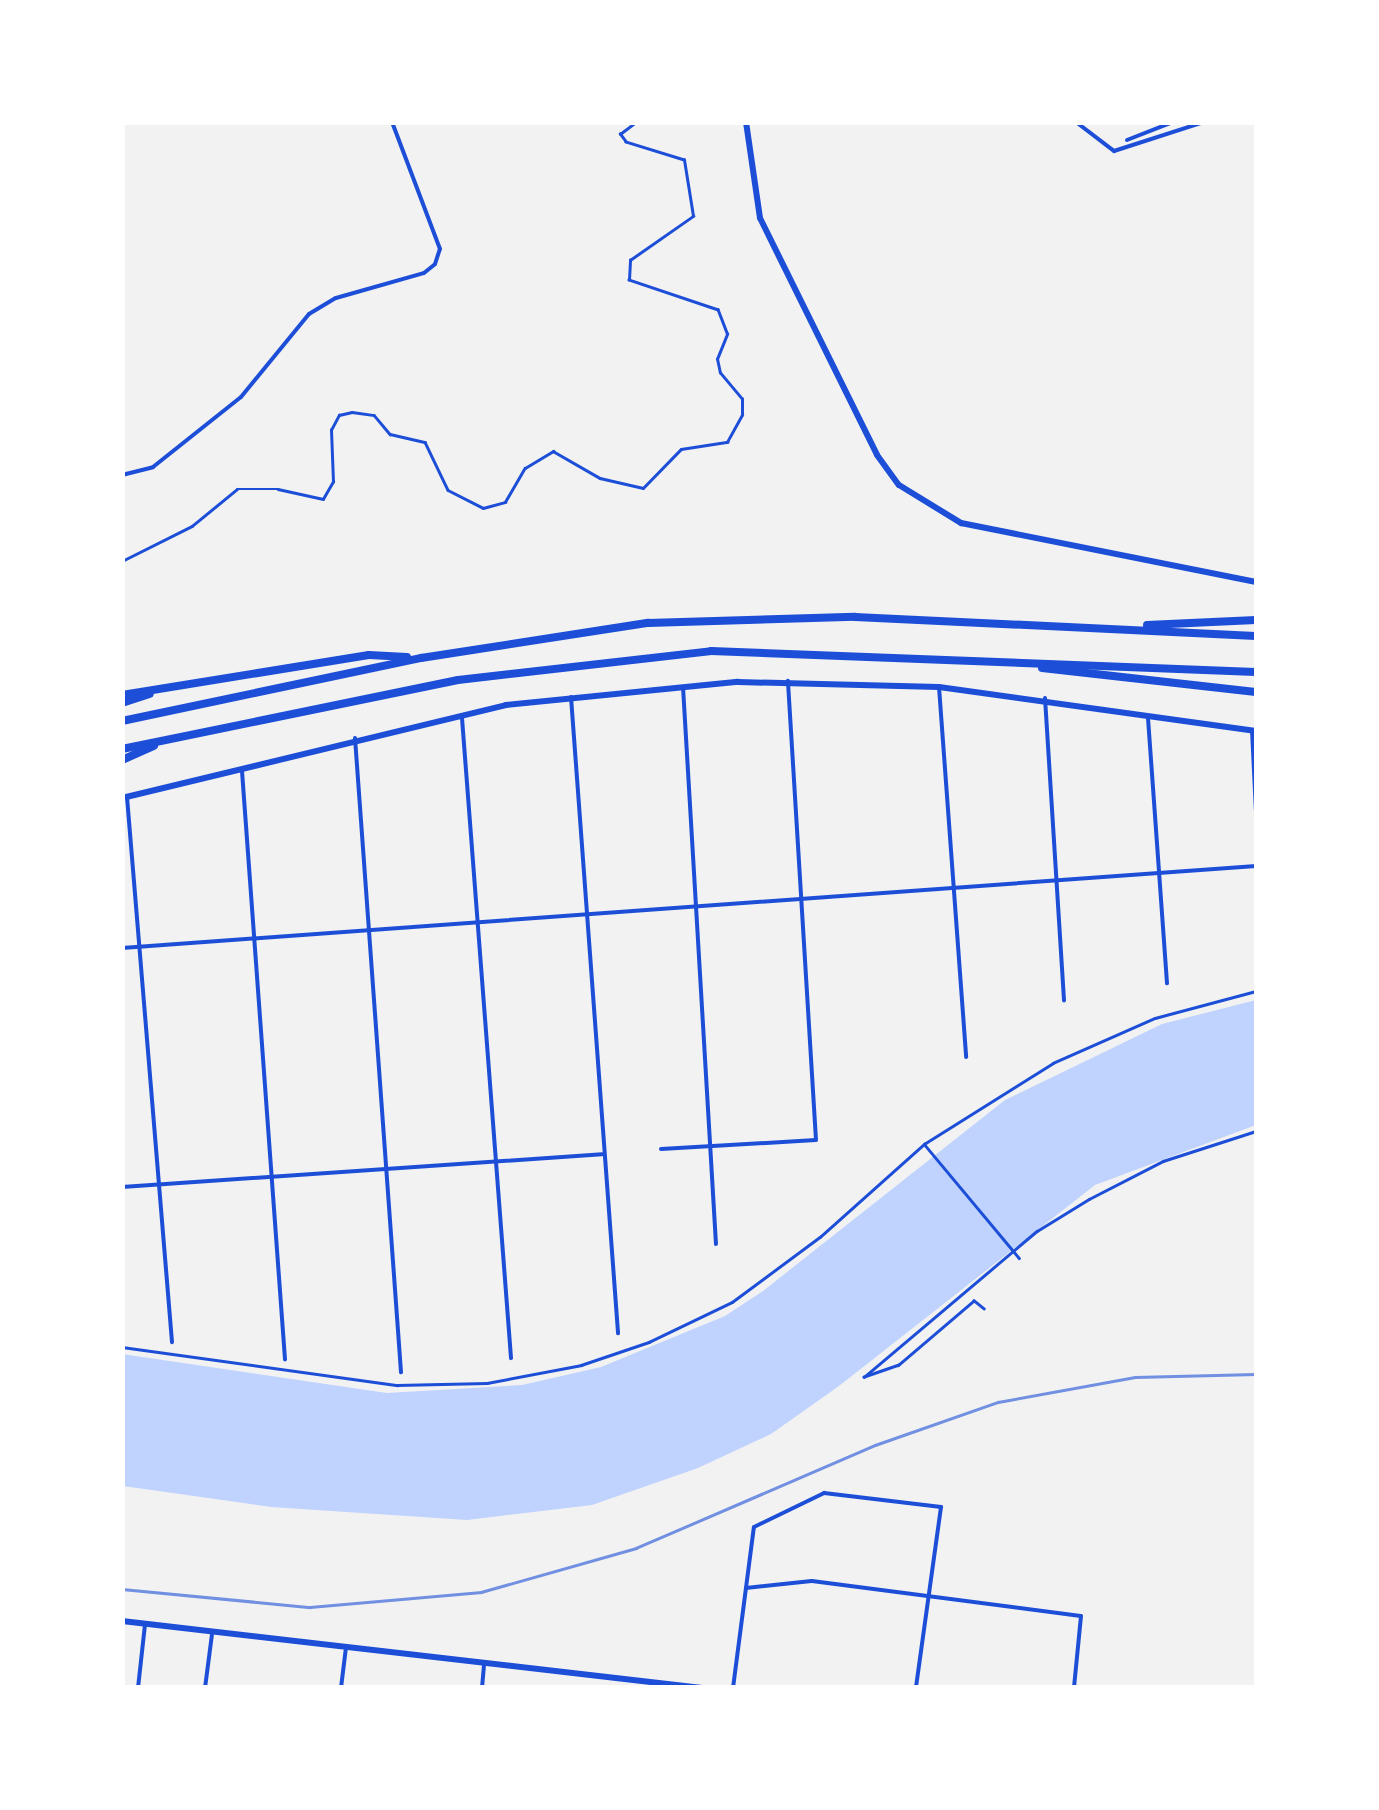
<!DOCTYPE html>
<style>
body{margin:0}
#map{position:relative;width:1379px;height:1810px;overflow:hidden;background:#f2f2f2;font-family:"Titillium Web",sans-serif}
div>[style]{position:absolute}
[style*='--x']{left:calc(var(--x)*1px);top:calc(var(--y)*1px);width:calc(var(--w)*1px);rotate:calc(var(--a)*1deg)}
.water>*{inset:0;background:#bfd3fe}
.path>*{height:2.5px;margin:-1.25px;padding:0 1.25px;transform-origin:1.25px;border-radius:1.25px;background:#1d4ed8}
.minor>*{height:4px;margin:-2px;padding:0 2px;transform-origin:2px;border-radius:2px;background:#1d4ed8}
.secondary>*{height:6px;margin:-3px;padding:0 3px;transform-origin:3px;border-radius:3px;background:#1d4ed8}
.primary>*{height:6px;margin:-3px;padding:0 3px;transform-origin:3px;border-radius:3px;background:#1d4ed8}
.motorway>*{height:8px;margin:-4px;padding:0 4px;transform-origin:4px;border-radius:4px;background:#1d4ed8}
.rail>*{height:2.5px;margin:-1.25px;padding:0 1.25px;transform-origin:1.25px;border-radius:1.25px;background:#7290e2}
span{translate:-50% -50%;white-space:nowrap;text-align:center;line-height:1.15;-webkit-text-stroke:9px #fff;paint-order:stroke}
.frame{position:absolute;inset:0;border:125px solid #fff;pointer-events:none}
</style>
<div id="map">
<div class="water">
<i style="clip-path:polygon(1256px 1000px,1256px 1125px,1095px 1185px,839px 1386px,771px 1434px,698px 1468px,592px 1505px,467px 1520px,271px 1507px,123px 1486px,122px 1354px,387px 1393px,522px 1385px,601px 1367px,725px 1316px,763px 1291px,1005px 1100px,1162px 1024px)"></i>
</div>
<div class="path">
<i style="--x:122;--y:561;--w:78;--a:-26.6"></i>
<i style="--x:192;--y:526;--w:58;--a:-39.4"></i>
<i style="--x:237;--y:489;--w:41;--a:0"></i>
<i style="--x:278;--y:489;--w:46;--a:12.5"></i>
<i style="--x:323;--y:499;--w:20;--a:-60"></i>
<i style="--x:333;--y:482;--w:52;--a:-92.2"></i>
<i style="--x:331;--y:430;--w:17;--a:-62"></i>
<i style="--x:339;--y:415;--w:13;--a:-13"></i>
<i style="--x:352;--y:412;--w:22;--a:8"></i>
<i style="--x:374;--y:415;--w:25;--a:50"></i>
<i style="--x:390;--y:434;--w:36;--a:13"></i>
<i style="--x:425;--y:442;--w:53;--a:64.4"></i>
<i style="--x:448;--y:490;--w:39;--a:27"></i>
<i style="--x:483;--y:508;--w:23;--a:-15"></i>
<i style="--x:505;--y:502;--w:39;--a:-60"></i>
<i style="--x:525;--y:468;--w:33;--a:-31"></i>
<i style="--x:553;--y:451;--w:54;--a:29.9"></i>
<i style="--x:600;--y:478;--w:44;--a:13.1"></i>
<i style="--x:643;--y:488;--w:54;--a:-45.7"></i>
<i style="--x:681;--y:449;--w:47;--a:-8.7"></i>
<i style="--x:727;--y:442;--w:31;--a:-61"></i>
<i style="--x:742;--y:415;--w:16;--a:-90"></i>
<i style="--x:742;--y:399;--w:34;--a:-130"></i>
<i style="--x:720;--y:373;--w:14;--a:-102"></i>
<i style="--x:717;--y:359;--w:27;--a:-68"></i>
<i style="--x:727;--y:334;--w:26;--a:-111"></i>
<i style="--x:718;--y:310;--w:94;--a:-161.4"></i>
<i style="--x:629;--y:280;--w:20;--a:-87"></i>
<i style="--x:630;--y:260;--w:77;--a:-34.9"></i>
<i style="--x:693;--y:216;--w:57;--a:-99.1"></i>
<i style="--x:684;--y:160;--w:61;--a:-162.8"></i>
<i style="--x:626;--y:142;--w:10;--a:-127"></i>
<i style="--x:620;--y:134;--w:20;--a:-37"></i>
<i style="--x:925;--y:1145;--w:147;--a:50.2"></i>
<i style="--x:984;--y:1309;--w:13;--a:-141"></i>
<i style="--x:974;--y:1301;--w:99;--a:139.5"></i>
<i style="--x:899;--y:1365;--w:37;--a:161"></i>
<i style="--x:864;--y:1377;--w:226;--a:-40.2"></i>
<i style="--x:1037;--y:1231;--w:61;--a:-31.6"></i>
<i style="--x:1089;--y:1199;--w:83;--a:-27.2"></i>
<i style="--x:1163;--y:1161;--w:98;--a:-17.9"></i>
<i style="--x:122;--y:1347;--w:278;--a:7.9"></i>
<i style="--x:397;--y:1385;--w:90;--a:-1.3"></i>
<i style="--x:487;--y:1383;--w:96;--a:-10.8"></i>
<i style="--x:581;--y:1365;--w:72;--a:-18.7"></i>
<i style="--x:649;--y:1342;--w:92;--a:-25.7"></i>
<i style="--x:732;--y:1302;--w:109;--a:-36.5"></i>
<i style="--x:820;--y:1237;--w:140;--a:-41.8"></i>
<i style="--x:924;--y:1144;--w:152;--a:-32.1"></i>
<i style="--x:1053;--y:1063;--w:111;--a:-23.8"></i>
<i style="--x:1155;--y:1018;--w:105;--a:-15"></i>
</div>
<div class="minor">
<i style="--x:1076;--y:122;--w:48;--a:37.3"></i>
<i style="--x:1114;--y:151;--w:95;--a:-17.9"></i>
<i style="--x:1127;--y:140;--w:49;--a:-21.4"></i>
<i style="--x:122;--y:475;--w:32;--a:-14"></i>
<i style="--x:153;--y:467;--w:112;--a:-38.5"></i>
<i style="--x:241;--y:397;--w:107;--a:-50.7"></i>
<i style="--x:309;--y:314;--w:31;--a:-31"></i>
<i style="--x:336;--y:298;--w:91;--a:-15.9"></i>
<i style="--x:424;--y:273;--w:14;--a:-39"></i>
<i style="--x:435;--y:264;--w:16;--a:-72"></i>
<i style="--x:440;--y:249;--w:136;--a:-110.7"></i>
<i style="--x:683;--y:687;--w:558;--a:86.61"></i>
<i style="--x:939;--y:687;--w:371;--a:85.8"></i>
<i style="--x:571;--y:697;--w:638;--a:85.77"></i>
<i style="--x:1045;--y:698;--w:303;--a:86.4"></i>
<i style="--x:462;--y:718;--w:642;--a:85.62"></i>
<i style="--x:1148;--y:718;--w:266;--a:85.9"></i>
<i style="--x:1252;--y:730;--w:82;--a:87.2"></i>
<i style="--x:355;--y:738;--w:636;--a:85.85"></i>
<i style="--x:242;--y:771;--w:590;--a:85.82"></i>
<i style="--x:127;--y:797;--w:547;--a:85.28"></i>
<i style="--x:122;--y:948;--w:1137;--a:-4.14"></i>
<i style="--x:661;--y:1149;--w:155;--a:-3.3"></i>
<i style="--x:816;--y:1140;--w:460;--a:-93.5"></i>
<i style="--x:122;--y:1187;--w:481;--a:-3.9"></i>
<i style="--x:746;--y:1588;--w:66;--a:-6.1"></i>
<i style="--x:812;--y:1581;--w:271;--a:7.4"></i>
<i style="--x:1081;--y:1616;--w:72;--a:95.6"></i>
<i style="--x:138;--y:1688;--w:63;--a:-83.7"></i>
<i style="--x:205;--y:1688;--w:54;--a:-82.6"></i>
<i style="--x:341;--y:1688;--w:38;--a:-83"></i>
<i style="--x:482;--y:1688;--w:23;--a:-85"></i>
<i style="--x:733;--y:1688;--w:162;--a:-82.6"></i>
<i style="--x:754;--y:1527;--w:78;--a:-25.9"></i>
<i style="--x:824;--y:1493;--w:118;--a:6.8"></i>
<i style="--x:941;--y:1507;--w:183;--a:97.9"></i>
</div>
<div class="secondary">
<i style="--x:746;--y:122;--w:97;--a:81.7"></i>
<i style="--x:760;--y:218;--w:264;--a:63.7"></i>
<i style="--x:877;--y:455;--w:37;--a:54"></i>
<i style="--x:899;--y:485;--w:73;--a:31.5"></i>
<i style="--x:961;--y:523;--w:301;--a:11.3"></i>
<i style="--x:122;--y:798;--w:395;--a:-13.6"></i>
<i style="--x:506;--y:705;--w:233;--a:-5.7"></i>
<i style="--x:738;--y:682;--w:201;--a:1.4"></i>
<i style="--x:939;--y:687;--w:320;--a:7.9"></i>
</div>
<div class="primary">
<i style="--x:122;--y:1621;--w:584;--a:6.59"></i>
</div>
<div class="motorway">
<i style="--x:1147;--y:625;--w:109;--a:-2.6"></i>
<i style="--x:1042;--y:668;--w:215;--a:6.4"></i>
<i style="--x:122;--y:695;--w:250;--a:-9.2"></i>
<i style="--x:369;--y:655;--w:38;--a:3"></i>
<i style="--x:122;--y:703;--w:29;--a:-18"></i>
<i style="--x:122;--y:721;--w:306;--a:-11.9"></i>
<i style="--x:421;--y:658;--w:230;--a:-8.8"></i>
<i style="--x:648;--y:623;--w:207;--a:-1.7"></i>
<i style="--x:855;--y:617;--w:401;--a:2.7"></i>
<i style="--x:122;--y:749;--w:343;--a:-11.6"></i>
<i style="--x:458;--y:680;--w:255;--a:-6.5"></i>
<i style="--x:711;--y:651;--w:545;--a:2.21"></i>
<i style="--x:122;--y:760;--w:35;--a:-24"></i>
</div>
<div class="rail">
<i style="--x:122;--y:1589;--w:189;--a:5.5"></i>
<i style="--x:310;--y:1607;--w:172;--a:-5"></i>
<i style="--x:481;--y:1592;--w:161;--a:-15.8"></i>
<i style="--x:636;--y:1548;--w:260;--a:-23.3"></i>
<i style="--x:875;--y:1445;--w:130;--a:-19.3"></i>
<i style="--x:998;--y:1402;--w:139;--a:-10.3"></i>
<i style="--x:1135;--y:1377;--w:121;--a:-1.4"></i>
</div>
<div class="frame"></div>
</div>
